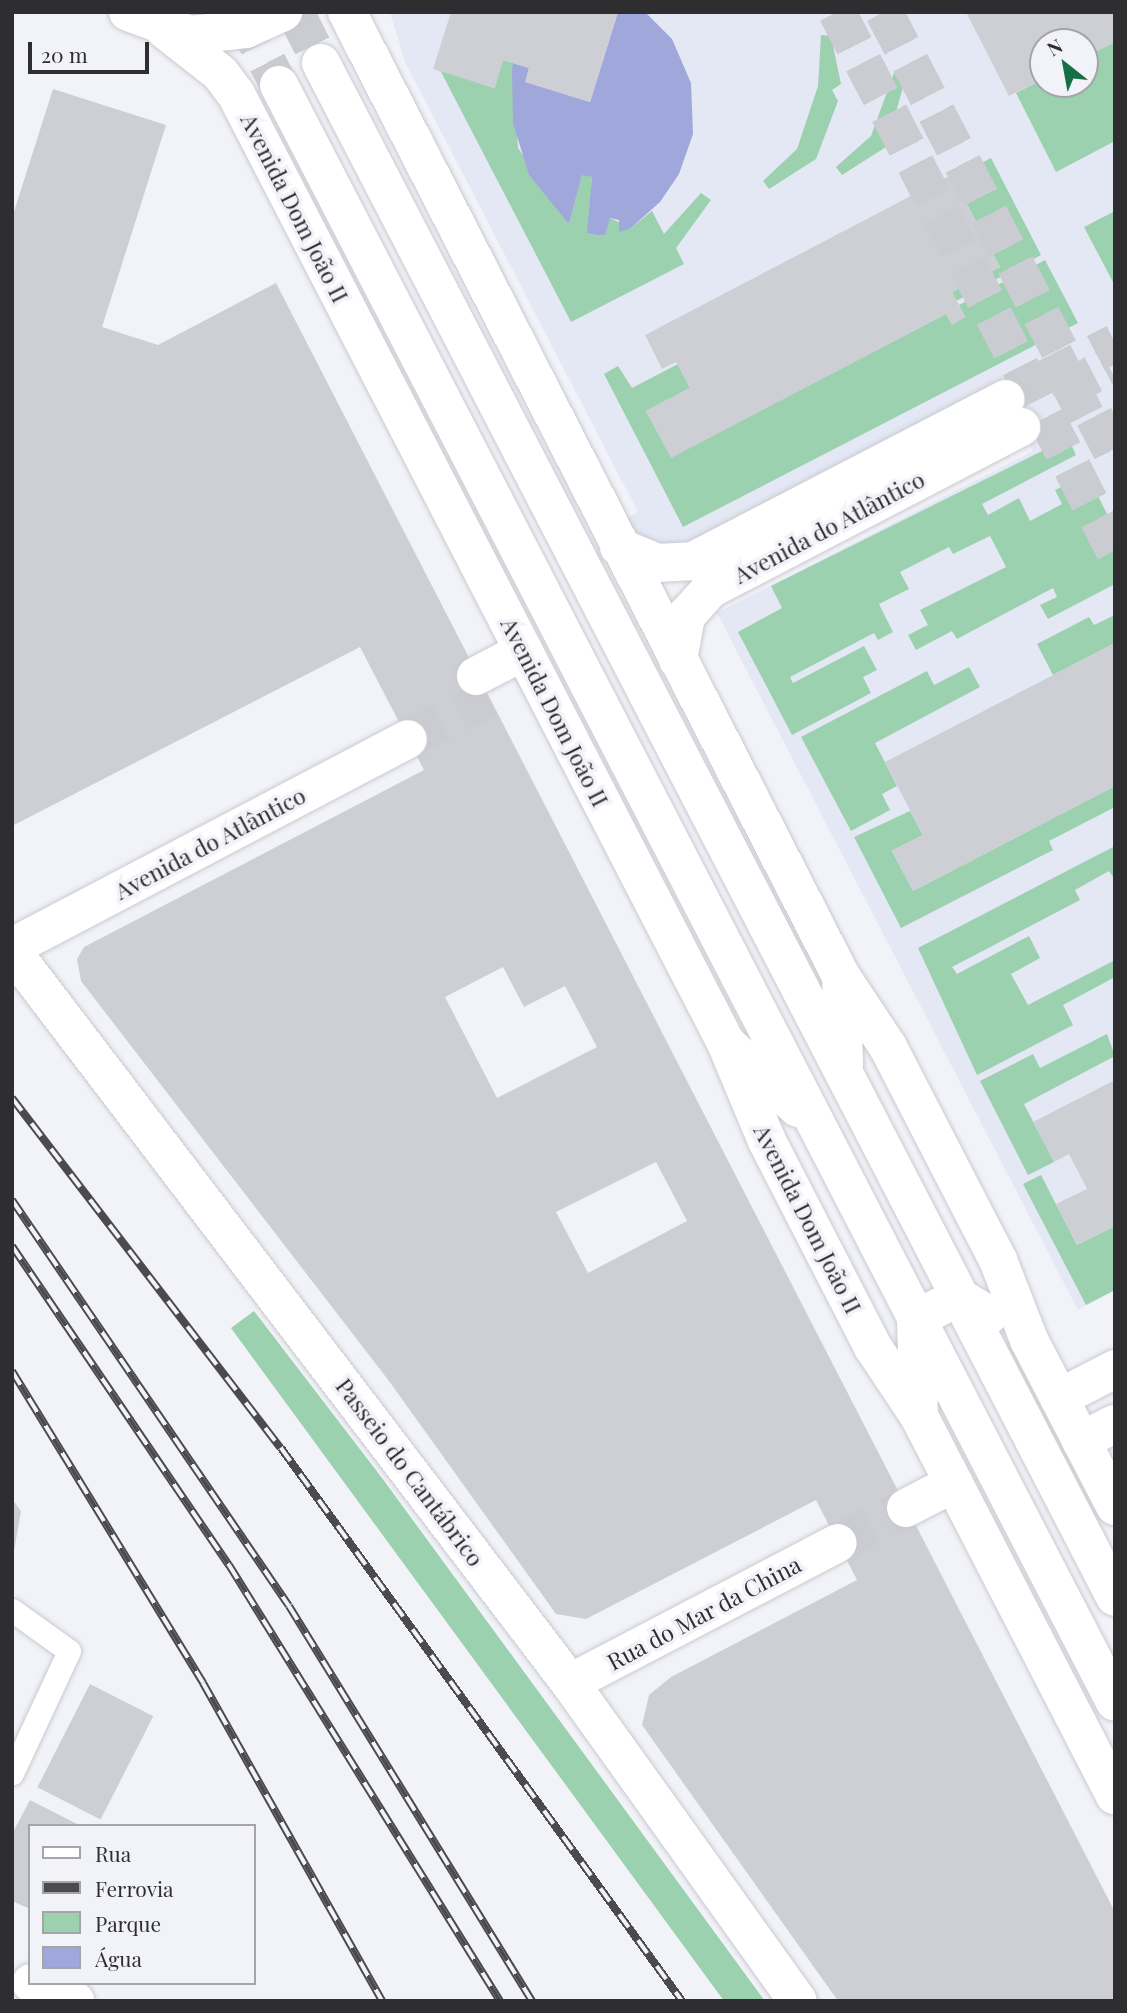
<!DOCTYPE html>
<meta charset="utf-8">
<style>
body{margin:0}
#map{position:relative;width:1127px;height:2013px;overflow:hidden;background:#f2f3f9;font-family:"Playfair Display",serif}
div>[style]{position:absolute}
[style*='--x']{left:calc(var(--x)*1px);top:calc(var(--y)*1px);width:calc(var(--w)*1px);rotate:calc(var(--a)*1deg)}
.built>*{inset:0;background:#e4e7f4}
.green>*{inset:0;background:#9cd1af}
.water>*{inset:0;background:#a0a7db}
.building>*{inset:0;background:#cecfd5;transform-origin:0 0}
.street-tunnel>*{height:38px;margin-top:-19px;transform-origin:0;background:repeating-linear-gradient(90deg,#cbccd1 0 38px,transparent 0 57px)}
.secondary-tunnel>*{height:38px;margin-top:-19px;transform-origin:0;background:repeating-linear-gradient(90deg,#cbccd1 0 38px,transparent 0 57px)}
.roads{filter:drop-shadow(0 0 2px #c9cad0) drop-shadow(0 0 2px #c9cad0)}
.lane>*{height:23px;margin:-11.5px;padding:0 11.5px;transform-origin:11.5px;border-radius:11.5px;background:#fff}
.street>*{height:38px;margin:-19px;padding:0 19px;transform-origin:19px;border-radius:19px;background:#fff}
.secondary>*{height:38px;margin:-19px;padding:0 19px;transform-origin:19px;border-radius:19px;background:#fff}
.rail>*{height:8px;margin-top:-4px;transform-origin:0;background:repeating-linear-gradient(90deg,#f2f3f9 0 16px,#4b4b4e 0 32px);box-sizing:border-box;border-block:2px solid #4b4b4e}
span{translate:-50% -50%;white-space:nowrap;text-align:center;line-height:1.15;-webkit-text-stroke:7px #f2f3f9;paint-order:stroke}
.street-label{font-size:23px;color:#2e2e30}
.frame{position:absolute;inset:0;border:14px solid #2e2e30;pointer-events:none}
.legend{position:absolute;left:28px;top:1824px;width:228px;height:161px;box-sizing:border-box;background:#f2f3f9;border:2px solid #a4a4a9;margin:0;padding:9px 12px;list-style:none;font-size:21px;color:#2e2e30}
.legend li{display:flex;align-items:center;gap:14px;height:35px}
.legend b{width:35px;border:2px solid #a4a4a9}
.north{position:absolute;left:1029px;top:28px;width:70px;height:70px;box-sizing:border-box;background:#f2f3f9;border:2px solid #a4a4a9;border-radius:50%;rotate:329deg;font-size:19px;font-weight:700;line-height:28px;text-align:center;color:#2e2e30}
.north::after{content:'';display:block;margin:auto;width:24px;height:32px;background:#157045;clip-path:polygon(50% 0,100% 100%,50% 72%,0 100%)}
.scale{position:absolute;left:28px;top:42px;width:121px;height:32px;box-sizing:border-box;border:4px solid #2e2e30;border-top:0;padding-left:9px;font-size:21px;line-height:24px;white-space:nowrap;color:#2e2e30;-webkit-text-stroke:5px #f2f3f9;paint-order:stroke}
</style>
<div id="map">
<div class="built">
<i style="clip-path:polygon(evenodd,390px 12px,1115px 12px,1115px 1290px,1078px 1310px,717px 613px,1033px 451px,1001px 390px,689px 551px,646px 546px,625px 519px,638px 512px,405px 62px,390px 12px,1043px 42px,1085px 42px,1085px 84px,1043px 84px,1043px 42px)"></i>
</div>
<div class="green">
<i style="clip-path:polygon(821px 35px,831px 36px,841px 84px,832px 90px,838px 101px,816px 159px,769px 189px,763px 181px,797px 149px,818px 86px)"></i>
<i style="clip-path:polygon(1115px 42px,1115px 141px,1056px 172px,1016px 93px,1043px 79px,1085px 84px,1085px 57px)"></i>
<i style="clip-path:polygon(503px 60px,513px 63px,518px 148px,569px 224px,582px 174px,592px 177px,588px 233px,597px 235px,610px 218px,631px 228px,652px 211px,664px 234px,701px 193px,711px 200px,676px 248px,684px 264px,571px 322px,440px 70px,494px 88px)"></i>
<i style="clip-path:polygon(895px 70px,907px 73px,886px 147px,842px 175px,836px 167px,871px 136px)"></i>
<i style="clip-path:polygon(991px 158px,1041px 255px,956px 301px,952px 292px,1000px 267px,953px 178px)"></i>
<i style="clip-path:polygon(1115px 211px,1115px 286px,1084px 227px)"></i>
<i style="clip-path:polygon(1045px 260px,1078px 323px,683px 527px,604px 374px,618px 366px,632px 388px,678px 364px,690px 388px,646px 411px,671px 457px,946px 314px,952px 324px,965px 317px,959px 305px)"></i>
<i style="clip-path:polygon(1068px 438px,1076px 455px,982px 504px,988px 515px,1019px 498px,1030px 521px,1062px 504px,1055px 490px,1087px 474px,1109px 518px,1115px 516px,1115px 584px,1048px 619px,1040px 605px,1057px 597px,1053px 588px,957px 639px,952px 631px,916px 650px,908px 635px,928px 625px,920px 610px,1006px 567px,990px 536px,953px 554px,949px 547px,900px 572px,909px 589px,879px 604px,893px 632px,878px 640px,874px 633px,790px 677px,793px 683px,864px 646px,877px 670px,863px 677px,871px 693px,792px 735px,738px 632px,782px 608px,771px 586px)"></i>
<i style="clip-path:polygon(1115px 615px,1115px 643px,1053px 675px,1037px 644px,1089px 617px,1094px 625px)"></i>
<i style="clip-path:polygon(969px 667px,980px 687px,875px 743px,897px 786px,882px 794px,890px 810px,851px 831px,801px 737px,927px 671px,934px 685px)"></i>
<i style="clip-path:polygon(1115px 786px,1115px 807px,1049px 841px,1053px 850px,901px 928px,854px 837px,910px 811px,923px 835px,892px 851px,913px 891px)"></i>
<i style="clip-path:polygon(1115px 846px,1115px 880px,1109px 871px,1075px 890px,1080px 900px,952px 967px,957px 974px,1029px 936px,1040px 958px,1011px 974px,1028px 1005px,1115px 960px,1115px 977px,1063px 1005px,1073px 1025px,977px 1075px,918px 948px)"></i>
<i style="clip-path:polygon(1107px 1034px,1115px 1056px,1024px 1104px,1054px 1162px,1028px 1175px,980px 1081px,1033px 1054px,1040px 1068px)"></i>
<i style="clip-path:polygon(1041px 1175px,1077px 1245px,1115px 1226px,1115px 1290px,1086px 1305px,1023px 1184px)"></i>
<i style="clip-path:polygon(254px 1311px,382px 1478px,765px 2001px,724px 2001px,231px 1328px)"></i>
</div>
<div class="water">
<i style="clip-path:polygon(618px 12px,645px 12px,672px 39px,691px 83px,693px 134px,679px 174px,660px 202px,631px 228px,619px 232px,619px 220px,610px 218px,605px 235px,597px 235px,587px 233px,592px 177px,582px 175px,569px 224px,529px 175px,513px 123px,512px 70px,513px 63px,529px 68px,526px 82px,590px 102px)"></i>
</div>
<div class="building">
<i style="clip-path:polygon(451px 12px,618px 12px,590px 102px,525px 82px,529px 68px,503px 60px,495px 88px,433px 69px)"></i>
<i style="clip-path:polygon(966px 12px,1115px 12px,1115px 42px,1085px 57px,1085px 42px,1043px 42px,1043px 79px,1009px 96px)"></i>
<i style="clip-path:polygon(evenodd,53px 89px,166px 125px,102px 327px,158px 345px,276px 283px,1115px 1912px,1115px 2001px,838px 2001px,642px 1725px,649px 1695px,671px 1677px,857px 1580px,816px 1500px,586px 1619px,556px 1614px,389px 1381px,81px 981px,77px 959px,84px 947px,424px 770px,360px 647px,12px 826px,12px 218px,53px 89px,503px 967px,524px 1007px,565px 986px,597px 1047px,497px 1098px,445px 997px,503px 967px,53px 89px,656px 1162px,687px 1221px,588px 1273px,556px 1212px,656px 1162px)"></i>
<i style="clip-path:polygon(951px 175px,1000px 267px,952px 292px,965px 317px,952px 325px,946px 314px,671px 458px,646px 411px,690px 388px,676px 362px,662px 369px,645px 335px)"></i>
<i style="clip-path:polygon(1115px 643px,1115px 786px,913px 891px,892px 850px,923px 835px,885px 762px)"></i>
<i style="clip-path:polygon(1115px 1080px,1115px 1226px,1077px 1245px,1056px 1204px,1087px 1189px,1069px 1154px,1054px 1162px,1033px 1122px)"></i>
<i style="clip-path:polygon(12px 1499px,21px 1511px,14px 1551px,12px 1551px)"></i>
<i style="left:90px;top:1684px;width:71px;height:116px;rotate:27deg"></i>
<i style="clip-path:polygon(30px 1800px,81px 1826px,30px 1826px,30px 1909px,12px 1901px,12px 1834px)"></i>
</div>
<div class="street-tunnel">
<i style="--x:837;--y:12;--w:606;--a:62.72"></i>
<i style="--x:884;--y:12;--w:501;--a:62.57"></i>
<i style="--x:1045;--y:379;--w:79;--a:-27.2"></i>
<i style="--x:1060;--y:407;--w:62;--a:-27"></i>
<i style="--x:408;--y:739;--w:90;--a:-27.1"></i>
<i style="--x:838;--y:1543;--w:76;--a:-27.2"></i>
</div>
<div class="secondary-tunnel">
<i style="--x:241;--y:12;--w:82;--a:62.5"></i>
<i style="--x:295;--y:12;--w:57;--a:63"></i>
</div>
<div class="roads">
<div class="lane">
<i style="--x:12;--y:1610;--w:70;--a:35.7"></i>
<i style="--x:69;--y:1651;--w:135;--a:115"></i>
</div>
<div class="street">
<i style="--x:347;--y:12;--w:1083;--a:62.87"></i>
<i style="--x:841;--y:976;--w:85;--a:56.5"></i>
<i style="--x:888;--y:1047;--w:240;--a:62.7"></i>
<i style="--x:998;--y:1260;--w:86;--a:68.8"></i>
<i style="--x:1029;--y:1340;--w:187;--a:62.6"></i>
<i style="--x:164;--y:29;--w:71;--a:38.2"></i>
<i style="--x:220;--y:73;--w:26;--a:53"></i>
<i style="--x:236;--y:94;--w:1068;--a:62.69"></i>
<i style="--x:726;--y:1043;--w:106;--a:67.3"></i>
<i style="--x:767;--y:1141;--w:232;--a:62.8"></i>
<i style="--x:873;--y:1347;--w:83;--a:56.3"></i>
<i style="--x:919;--y:1416;--w:427;--a:62.7"></i>
<i style="--x:619;--y:547;--w:41;--a:22.8"></i>
<i style="--x:657;--y:563;--w:36;--a:-3"></i>
<i style="--x:693;--y:561;--w:352;--a:-27.4"></i>
<i style="--x:678;--y:660;--w:45;--a:-79.7"></i>
<i style="--x:686;--y:616;--w:36;--a:-48"></i>
<i style="--x:710;--y:589;--w:351;--a:-27.5"></i>
<i style="--x:476;--y:676;--w:54;--a:-27.5"></i>
<i style="--x:12;--y:947;--w:447;--a:-27.7"></i>
<i style="--x:12;--y:951;--w:920;--a:52.68"></i>
<i style="--x:570;--y:1683;--w:391;--a:54.4"></i>
<i style="--x:1059;--y:1398;--w:63;--a:-27.4"></i>
<i style="--x:919;--y:1416;--w:97;--a:-91.8"></i>
<i style="--x:916;--y:1319;--w:48;--a:-27.1"></i>
<i style="--x:959;--y:1297;--w:35;--a:31"></i>
<i style="--x:1081;--y:1441;--w:38;--a:-27"></i>
<i style="--x:906;--y:1508;--w:54;--a:-27.5"></i>
<i style="--x:570;--y:1683;--w:302;--a:-27.6"></i>
<i style="--x:31;--y:1983;--w:48;--a:22.2"></i>
</div>
<div class="secondary">
<i style="--x:128;--y:12;--w:67;--a:20.1"></i>
<i style="--x:191;--y:35;--w:55;--a:-6.2"></i>
<i style="--x:246;--y:29;--w:41;--a:-24.7"></i>
<i style="--x:321;--y:63;--w:1727;--a:62.63"></i>
<i style="--x:279;--y:85;--w:1820;--a:62.66"></i>
<i style="--x:841;--y:976;--w:88;--a:88"></i>
<i style="--x:726;--y:1043;--w:97;--a:42.1"></i>
</div>
</div>
<div class="rail">
<i style="--x:12;--y:1098;--w:441;--a:52.5"></i>
<i style="--x:281;--y:1448;--w:683;--a:54.05"></i>
<i style="--x:12;--y:1200;--w:491;--a:55.7"></i>
<i style="--x:289;--y:1606;--w:464;--a:58.4"></i>
<i style="--x:12;--y:1246;--w:386;--a:55.8"></i>
<i style="--x:229;--y:1565;--w:513;--a:58.14"></i>
<i style="--x:12;--y:1371;--w:366;--a:58.5"></i>
<i style="--x:203;--y:1683;--w:365;--a:60.6"></i>
</div>
<div class="street-label">
<span style="left:295px;top:208px;rotate:63deg">Avenida Dom João II</span>
<span style="left:829px;top:527px;rotate:-28deg">Avenida do Atlântico</span>
<span style="left:555px;top:712px;rotate:63deg">Avenida Dom João II</span>
<span style="left:210px;top:843px;rotate:-28deg">Avenida do Atlântico</span>
<span style="left:808px;top:1219px;rotate:63deg">Avenida Dom João II</span>
<span style="left:410px;top:1472px;rotate:53deg">Passeio do Cantábrico</span>
<span style="left:704px;top:1613px;rotate:-28deg">Rua do Mar da China</span>
</div>
<div class="frame"></div>
<ul class="legend">
<li><b style="height:9px;background:#fff"></b>Rua</li>
<li><b style="height:9px;background:#4b4b4e"></b>Ferrovia</li>
<li><b style="height:19px;background:#9cd1af"></b>Parque</li>
<li><b style="height:19px;background:#a0a7db"></b>Água</li>
</ul>
<div class="north">N</div>
<div class="scale">20 m</div>
</div>
